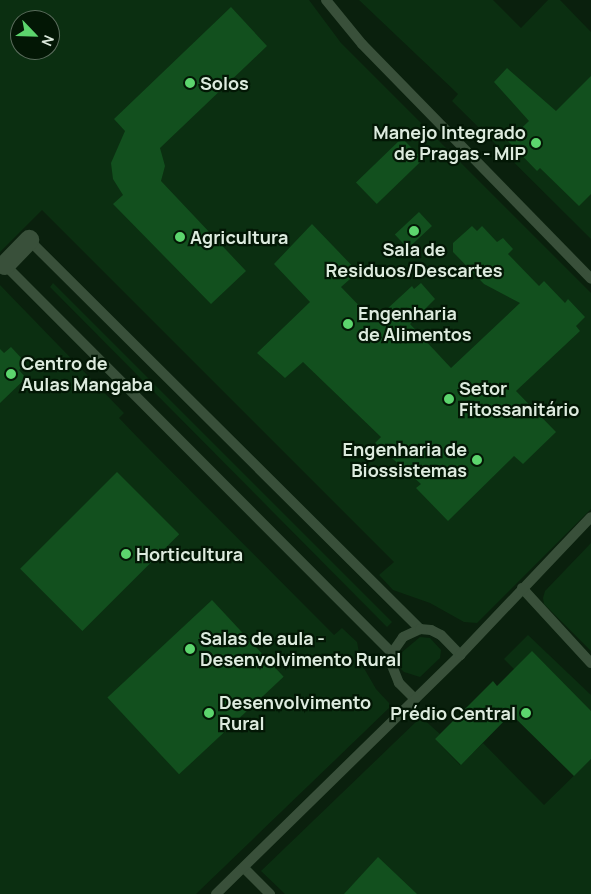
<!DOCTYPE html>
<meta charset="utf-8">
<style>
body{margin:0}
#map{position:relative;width:591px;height:894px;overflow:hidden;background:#0a200d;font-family:Manrope,sans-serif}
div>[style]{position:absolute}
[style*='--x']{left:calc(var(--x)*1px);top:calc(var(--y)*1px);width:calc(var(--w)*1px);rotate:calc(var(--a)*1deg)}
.green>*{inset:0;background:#0b2f11}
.building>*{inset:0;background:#12501e;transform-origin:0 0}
.service>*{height:10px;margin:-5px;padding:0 5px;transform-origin:5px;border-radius:5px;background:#39503a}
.minor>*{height:20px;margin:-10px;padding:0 10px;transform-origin:10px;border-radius:10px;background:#39503a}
.dots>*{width:14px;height:14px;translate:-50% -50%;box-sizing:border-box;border:2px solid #031705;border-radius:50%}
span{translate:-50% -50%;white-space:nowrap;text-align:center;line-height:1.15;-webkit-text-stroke:4.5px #031705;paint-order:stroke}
.poi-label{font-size:18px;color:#ddebde;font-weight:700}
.left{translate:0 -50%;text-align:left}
.right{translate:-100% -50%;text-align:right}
.north{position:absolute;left:10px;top:10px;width:50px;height:50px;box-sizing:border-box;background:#031705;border:1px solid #5a6c5c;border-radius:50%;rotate:114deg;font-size:14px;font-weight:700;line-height:20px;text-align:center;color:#ddebde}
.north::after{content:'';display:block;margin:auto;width:18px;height:22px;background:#5cd56d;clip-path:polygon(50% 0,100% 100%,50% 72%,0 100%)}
</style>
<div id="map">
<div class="green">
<i style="clip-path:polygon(evenodd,0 0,309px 0,341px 43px,591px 293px,591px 509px,477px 623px,464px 622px,430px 603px,393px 590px,379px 575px,394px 562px,42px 210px,0 252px,0 0,20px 20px,50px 20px,50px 50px,20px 50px,20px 20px)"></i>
<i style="clip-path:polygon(359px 0,493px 0,521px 28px,548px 0,560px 0,591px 32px,591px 239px,452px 101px,458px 94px)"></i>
<i style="clip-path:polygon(53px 283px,392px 622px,387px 627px,50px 287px)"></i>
<i style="clip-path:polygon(0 285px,124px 413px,119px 418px,144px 444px,334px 635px,342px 628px,357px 642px,361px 663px,376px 689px,389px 703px,389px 708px,196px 894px,0 894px)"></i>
<i style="clip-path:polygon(591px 543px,591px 651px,544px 604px,543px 598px,545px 591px)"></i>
<i style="clip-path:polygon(528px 635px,591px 695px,591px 711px,514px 669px,504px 659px)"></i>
<i style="clip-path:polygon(420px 637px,430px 638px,441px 650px,440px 658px,420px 677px,404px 672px,398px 666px,401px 653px)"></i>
<i style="clip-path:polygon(421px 717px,440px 734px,435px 739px,460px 765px,483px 743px,544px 805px,591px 759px,591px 894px,285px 894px,261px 871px)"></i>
</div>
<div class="building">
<i style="clip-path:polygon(231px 7px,267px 46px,160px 148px,165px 166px,161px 181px,246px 271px,211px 304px,113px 204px,123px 195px,113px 179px,111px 163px,125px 131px,114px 119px)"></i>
<i style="clip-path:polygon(507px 68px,556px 111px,591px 76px,591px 194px,579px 206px,540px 168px,537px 171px,508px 141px,529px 121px,494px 82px)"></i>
<i style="left:402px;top:138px;width:30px;height:64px;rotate:46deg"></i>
<i style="left:419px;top:212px;width:19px;height:33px;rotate:47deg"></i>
<i style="clip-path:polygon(312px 224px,358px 272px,341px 287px,374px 321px,412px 286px,414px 289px,421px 283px,435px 299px,410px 324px,451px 368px,520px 303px,484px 284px,453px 252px,453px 243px,472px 226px,477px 231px,482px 226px,497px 242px,503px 238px,513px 249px,508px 254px,539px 286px,544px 281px,565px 303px,568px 299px,585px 317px,576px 326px,580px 331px,516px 391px,556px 432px,523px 464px,514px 456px,448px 521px,416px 488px,421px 484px,375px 443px,381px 437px,303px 362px,285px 378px,257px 353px,310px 302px,274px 264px)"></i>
<i style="clip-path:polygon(11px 347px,26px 363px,19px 370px,26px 378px,0 403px,0 349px,4px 353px)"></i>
<i style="left:117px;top:472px;width:88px;height:137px;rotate:45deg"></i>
<i style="left:212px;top:600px;width:105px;height:143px;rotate:47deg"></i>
<i style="clip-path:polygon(532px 651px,591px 711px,591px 759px,574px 776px,511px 714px,461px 765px,435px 739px,493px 681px,497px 686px)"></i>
<i style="clip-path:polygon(378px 857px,417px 894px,344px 894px)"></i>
</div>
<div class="service">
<i style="--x:326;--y:0;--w:57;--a:50.7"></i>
<i style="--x:362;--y:44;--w:328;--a:45.7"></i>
<i style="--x:29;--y:240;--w:552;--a:44.85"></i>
<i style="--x:5;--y:265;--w:548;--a:45.07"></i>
<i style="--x:522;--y:588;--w:102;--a:47.4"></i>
<i style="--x:415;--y:699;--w:23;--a:-135"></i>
<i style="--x:399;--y:683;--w:22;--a:-112"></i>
<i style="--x:391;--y:663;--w:10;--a:-84"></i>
<i style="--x:392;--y:653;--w:19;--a:-55"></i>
<i style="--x:403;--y:637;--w:19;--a:-25"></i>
<i style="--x:420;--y:629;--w:11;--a:5"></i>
<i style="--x:431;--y:630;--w:11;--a:27"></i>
<i style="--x:441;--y:635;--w:28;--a:46"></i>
<i style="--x:244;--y:868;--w:37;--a:45"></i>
<i style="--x:216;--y:894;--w:342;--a:-44.4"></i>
<i style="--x:460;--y:655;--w:190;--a:-46.5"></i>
</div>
<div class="minor">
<i style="--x:5;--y:265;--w:35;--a:-46"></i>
</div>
<div class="dots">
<i style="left:190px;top:83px;background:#5cd56d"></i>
<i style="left:536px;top:143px;background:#5cd56d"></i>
<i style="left:414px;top:231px;background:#5cd56d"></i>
<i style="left:180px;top:237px;background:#5cd56d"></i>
<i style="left:348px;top:324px;background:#5cd56d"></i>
<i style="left:11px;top:374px;background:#5cd56d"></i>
<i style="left:449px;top:399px;background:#5cd56d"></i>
<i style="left:477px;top:460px;background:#5cd56d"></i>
<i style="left:126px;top:554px;background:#5cd56d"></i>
<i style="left:190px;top:649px;background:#5cd56d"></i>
<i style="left:209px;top:713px;background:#5cd56d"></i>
<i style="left:526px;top:713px;background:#5cd56d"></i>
</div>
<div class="poi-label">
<span class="left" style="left:200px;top:83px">Solos</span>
<span class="right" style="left:526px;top:143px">Manejo Integrado<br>de Pragas - MIP</span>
<span class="left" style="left:190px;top:237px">Agricultura</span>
<span style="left:414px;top:260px">Sala de<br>Residuos/Descartes</span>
<span class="left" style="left:358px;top:324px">Engenharia<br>de Alimentos</span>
<span class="left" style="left:21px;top:374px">Centro de<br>Aulas Mangaba</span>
<span class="left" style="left:459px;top:399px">Setor<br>Fitossanitário</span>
<span class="right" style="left:467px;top:460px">Engenharia de<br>Biossistemas</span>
<span class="left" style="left:136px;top:554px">Horticultura</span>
<span class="left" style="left:200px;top:649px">Salas de aula -<br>Desenvolvimento Rural</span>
<span class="left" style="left:219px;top:713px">Desenvolvimento<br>Rural</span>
<span class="right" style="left:516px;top:713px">Prédio Central</span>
</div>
<div class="north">N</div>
</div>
